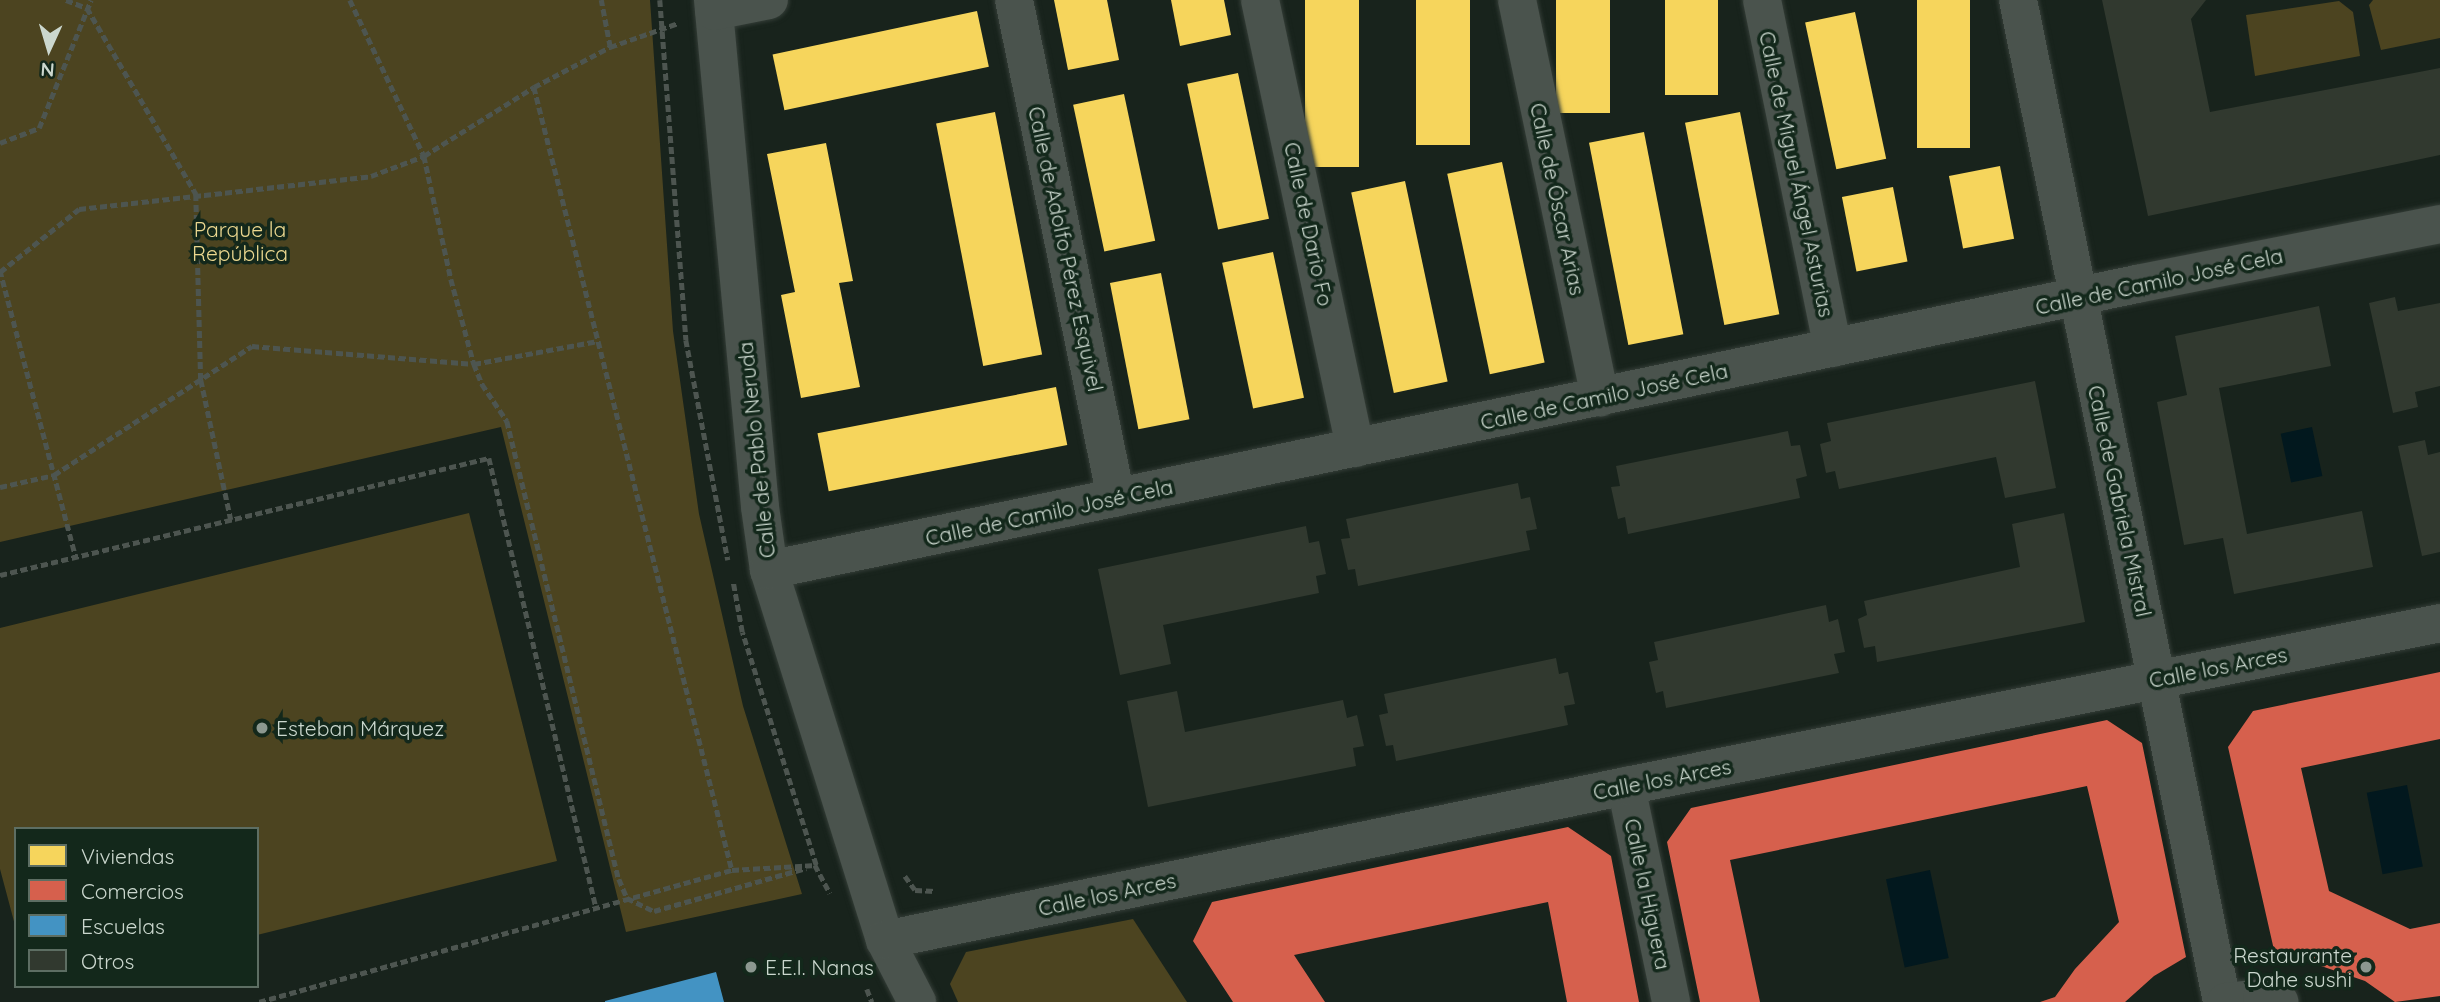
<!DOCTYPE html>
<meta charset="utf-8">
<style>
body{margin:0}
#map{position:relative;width:2440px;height:1002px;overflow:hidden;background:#18231c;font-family:Quicksand,sans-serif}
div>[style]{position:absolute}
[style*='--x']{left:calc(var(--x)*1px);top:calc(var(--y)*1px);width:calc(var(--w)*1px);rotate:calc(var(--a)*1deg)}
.green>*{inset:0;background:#4c4420}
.water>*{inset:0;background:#02181e;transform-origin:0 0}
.homes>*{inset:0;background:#f6d55c;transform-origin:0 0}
.shops>*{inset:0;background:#d6604d}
.schools>*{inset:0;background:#4393c3}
.building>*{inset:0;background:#31392f}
.path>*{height:4.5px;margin-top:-2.25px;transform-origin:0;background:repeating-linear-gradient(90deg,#4d5550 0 7px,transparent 0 10.5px)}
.roads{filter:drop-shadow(0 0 2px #343d37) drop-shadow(0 0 2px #343d37)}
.minor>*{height:38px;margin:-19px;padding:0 19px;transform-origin:19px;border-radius:19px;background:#4a534d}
.dots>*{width:19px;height:19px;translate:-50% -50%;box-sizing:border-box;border:4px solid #13281b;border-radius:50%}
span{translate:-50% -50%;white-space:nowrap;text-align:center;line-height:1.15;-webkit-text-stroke:7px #13281b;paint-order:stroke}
.street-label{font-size:21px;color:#cbd7ce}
.park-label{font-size:21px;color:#ebd78f}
.poi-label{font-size:21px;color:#cbd7ce}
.left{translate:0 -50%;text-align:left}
.right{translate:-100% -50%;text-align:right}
.legend{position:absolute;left:14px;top:827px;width:245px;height:161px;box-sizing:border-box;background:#13281b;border:2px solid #5d6e63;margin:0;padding:9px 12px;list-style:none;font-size:21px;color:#cbd7ce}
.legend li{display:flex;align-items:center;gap:14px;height:35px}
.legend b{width:35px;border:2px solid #5d6e63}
.north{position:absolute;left:14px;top:14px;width:70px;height:70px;-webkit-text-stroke:5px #13281b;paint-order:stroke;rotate:184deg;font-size:19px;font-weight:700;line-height:28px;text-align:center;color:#cbd7ce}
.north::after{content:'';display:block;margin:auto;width:24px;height:32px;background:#cbd7ce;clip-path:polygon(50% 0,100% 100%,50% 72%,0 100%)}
</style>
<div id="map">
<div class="green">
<i style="clip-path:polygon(0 0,650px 0,673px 331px,699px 514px,743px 706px,802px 894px,626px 932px,501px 427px,0 542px)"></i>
<i style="clip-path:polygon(2373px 0,2440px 0,2440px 38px,2381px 50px,2369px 5px)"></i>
<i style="clip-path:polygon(2339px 1px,2353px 12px,2360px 56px,2255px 76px,2246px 15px)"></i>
<i style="clip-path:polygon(469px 513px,557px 861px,257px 935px,257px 829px,16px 829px,16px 929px,0 869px,0 628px)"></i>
<i style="clip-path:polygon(1133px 919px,1187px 1002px,958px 1002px,950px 984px,966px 952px)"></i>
</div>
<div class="water">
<i style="left:2312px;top:427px;width:50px;height:32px;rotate:78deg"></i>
<i style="left:2407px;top:785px;width:83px;height:41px;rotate:79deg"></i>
<i style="left:1930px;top:870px;width:90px;height:45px;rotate:78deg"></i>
</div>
<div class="homes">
<i style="clip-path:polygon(1054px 0,1107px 0,1119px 60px,1068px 70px)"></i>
<i style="clip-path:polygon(1171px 0,1224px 0,1231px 35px,1180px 46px)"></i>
<i style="left:1305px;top:0;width:54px;height:167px"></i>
<i style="left:1416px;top:0;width:54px;height:145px"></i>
<i style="left:1556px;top:0;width:54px;height:113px"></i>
<i style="left:1665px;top:0;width:53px;height:95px"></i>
<i style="left:1917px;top:0;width:53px;height:148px"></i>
<i style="left:977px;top:11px;width:57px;height:209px;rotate:78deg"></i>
<i style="left:1855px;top:12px;width:150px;height:51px;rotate:78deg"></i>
<i style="left:1238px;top:73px;width:149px;height:52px;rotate:78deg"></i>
<i style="left:1124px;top:94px;width:150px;height:52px;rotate:78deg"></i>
<i style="left:995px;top:112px;width:247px;height:60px;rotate:79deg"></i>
<i style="left:1740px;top:112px;width:206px;height:56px;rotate:79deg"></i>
<i style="left:1644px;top:132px;width:206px;height:56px;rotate:79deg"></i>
<i style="clip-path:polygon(826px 143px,853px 281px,839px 283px,860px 387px,801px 398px,781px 295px,795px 292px,767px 154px)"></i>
<i style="left:1502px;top:162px;width:205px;height:56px;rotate:78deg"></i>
<i style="left:2000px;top:166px;width:74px;height:52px;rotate:79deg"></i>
<i style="left:1405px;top:181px;width:205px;height:55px;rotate:78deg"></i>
<i style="left:1893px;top:187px;width:76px;height:52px;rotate:79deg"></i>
<i style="left:1273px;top:252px;width:149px;height:52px;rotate:78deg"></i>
<i style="left:1161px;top:273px;width:149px;height:52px;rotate:79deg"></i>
<i style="left:1056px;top:387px;width:59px;height:243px;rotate:79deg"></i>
</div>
<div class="shops">
<i style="clip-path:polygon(2440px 672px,2440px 739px,2301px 768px,2329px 891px,2410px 929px,2440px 923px,2440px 996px,2395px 1002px,2365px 981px,2274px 950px,2228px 747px,2253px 711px)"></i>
<i style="clip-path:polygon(2107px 720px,2142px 743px,2186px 957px,2154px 976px,2125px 1002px,2040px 1002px,2055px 997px,2075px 969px,2119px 922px,2087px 786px,1730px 860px,1760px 1002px,1700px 1002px,1667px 842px,1691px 808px)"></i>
<i style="clip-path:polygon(1568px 827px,1611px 856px,1639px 1002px,1567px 1002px,1548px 902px,1294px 955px,1325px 1002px,1233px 1002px,1193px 941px,1212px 902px)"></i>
</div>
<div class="schools">
<i style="clip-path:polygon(716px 972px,724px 1002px,605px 1002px,605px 1001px)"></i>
</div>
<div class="building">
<i style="clip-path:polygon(2102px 0,2206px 0,2191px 19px,2210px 112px,2440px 68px,2440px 155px,2148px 216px)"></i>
<i style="clip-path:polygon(2395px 297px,2398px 311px,2440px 303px,2440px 386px,2415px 392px,2418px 407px,2393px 413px,2369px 303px)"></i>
<i style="clip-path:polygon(2319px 306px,2331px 366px,2219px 388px,2247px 534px,2362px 511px,2373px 567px,2234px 594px,2223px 538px,2184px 545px,2157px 402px,2187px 395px,2175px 336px)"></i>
<i style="clip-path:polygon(2035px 381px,2056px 488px,2005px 498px,1996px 457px,1839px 489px,1835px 471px,1826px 473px,1820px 444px,1831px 441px,1827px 423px)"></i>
<i style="clip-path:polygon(1788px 431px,1791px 446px,1800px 445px,1807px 476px,1796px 479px,1800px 498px,1628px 534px,1625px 517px,1618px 519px,1611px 487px,1620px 486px,1616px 466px)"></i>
<i style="clip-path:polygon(2425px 440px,2428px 455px,2440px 452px,2440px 552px,2422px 556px,2398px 446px)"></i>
<i style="clip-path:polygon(1518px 483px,1521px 499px,1530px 497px,1537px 529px,1526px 531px,1530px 550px,1358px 586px,1355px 569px,1348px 570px,1341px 539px,1350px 538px,1346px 519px)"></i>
<i style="clip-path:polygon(2064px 513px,2085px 622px,1877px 662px,1875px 646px,1864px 648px,1858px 619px,1867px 615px,1864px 601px,2020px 567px,2012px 524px)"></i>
<i style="clip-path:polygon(1306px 526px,1309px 543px,1319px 541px,1326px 574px,1316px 576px,1319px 593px,1163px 625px,1171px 664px,1120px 675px,1098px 569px)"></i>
<i style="clip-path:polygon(1826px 605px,1829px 622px,1838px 619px,1845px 652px,1834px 654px,1839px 673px,1666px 708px,1663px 691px,1656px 693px,1649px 662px,1658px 660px,1654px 642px)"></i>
<i style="clip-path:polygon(1556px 658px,1559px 674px,1568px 672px,1575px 704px,1564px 706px,1568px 725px,1396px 761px,1393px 745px,1386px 746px,1379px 715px,1388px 713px,1384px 694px)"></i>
<i style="clip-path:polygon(1177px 691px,1185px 732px,1343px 700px,1347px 718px,1357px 715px,1364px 746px,1353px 748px,1356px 766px,1148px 807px,1127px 701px)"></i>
</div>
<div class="path">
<i style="--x:66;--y:0;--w:22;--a:21"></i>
<i style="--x:87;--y:8;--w:216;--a:59.6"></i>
<i style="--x:196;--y:194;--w:186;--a:88.5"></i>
<i style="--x:201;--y:380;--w:143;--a:77.9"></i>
<i style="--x:350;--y:0;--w:173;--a:64.6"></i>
<i style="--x:424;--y:156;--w:126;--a:77.6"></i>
<i style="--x:451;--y:279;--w:88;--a:74.9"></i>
<i style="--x:474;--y:364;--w:22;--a:68"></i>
<i style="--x:482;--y:384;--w:45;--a:56"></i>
<i style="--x:507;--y:421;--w:471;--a:76.3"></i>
<i style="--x:619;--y:879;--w:21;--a:67"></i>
<i style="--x:627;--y:898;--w:30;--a:26"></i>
<i style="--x:654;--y:911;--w:158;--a:-15.8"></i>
<i style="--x:660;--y:0;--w:341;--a:85.6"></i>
<i style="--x:686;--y:340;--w:224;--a:79.2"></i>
<i style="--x:610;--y:47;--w:72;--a:-19.4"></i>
<i style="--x:534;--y:87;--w:808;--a:75.81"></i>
<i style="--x:0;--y:143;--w:42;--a:-21"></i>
<i style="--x:39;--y:128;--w:138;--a:-67.9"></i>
<i style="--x:0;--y:270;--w:297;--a:75.2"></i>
<i style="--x:0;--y:272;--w:101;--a:-38.6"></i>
<i style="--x:79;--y:209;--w:294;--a:-6.4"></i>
<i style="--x:371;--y:176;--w:57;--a:-20.7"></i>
<i style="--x:424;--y:156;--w:130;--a:-32.1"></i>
<i style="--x:534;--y:87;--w:86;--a:-27.8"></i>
<i style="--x:610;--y:47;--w:48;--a:-100.8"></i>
<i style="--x:0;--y:487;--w:55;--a:-12.5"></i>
<i style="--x:54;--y:475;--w:236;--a:-33.1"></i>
<i style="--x:252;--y:346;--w:223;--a:4.6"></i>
<i style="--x:474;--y:364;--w:126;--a:-10.5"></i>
<i style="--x:0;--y:575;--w:503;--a:-13.46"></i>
<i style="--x:489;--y:458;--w:461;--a:76.6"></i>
<i style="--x:815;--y:865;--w:32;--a:62"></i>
<i style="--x:905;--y:876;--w:17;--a:54"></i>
<i style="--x:915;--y:890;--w:20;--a:3"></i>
<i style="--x:867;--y:989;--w:14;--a:69"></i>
<i style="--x:259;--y:1002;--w:491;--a:-15.6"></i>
<i style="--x:732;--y:870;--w:84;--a:-3.4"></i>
<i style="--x:816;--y:865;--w:244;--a:-107.6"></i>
<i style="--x:742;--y:632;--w:51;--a:-100.2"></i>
</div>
<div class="roads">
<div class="minor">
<i style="--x:713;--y:0;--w:509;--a:84.7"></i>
<i style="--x:760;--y:507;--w:64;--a:81.9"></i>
<i style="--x:769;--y:570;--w:388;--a:72.6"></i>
<i style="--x:885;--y:940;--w:70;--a:62.7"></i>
<i style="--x:1014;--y:0;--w:508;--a:78.42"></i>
<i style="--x:1260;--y:0;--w:458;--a:78"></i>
<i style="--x:1517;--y:0;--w:406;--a:78.2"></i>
<i style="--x:1762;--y:0;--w:355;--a:78.5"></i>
<i style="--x:2018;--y:0;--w:1023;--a:78.49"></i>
<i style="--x:714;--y:11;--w:56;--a:-11.3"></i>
<i style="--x:769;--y:570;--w:1398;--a:-11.81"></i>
<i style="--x:2137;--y:284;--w:309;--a:-11.2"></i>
<i style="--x:1626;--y:786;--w:221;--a:78.2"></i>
<i style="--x:885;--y:940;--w:757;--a:-11.74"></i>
<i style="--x:1626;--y:786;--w:830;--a:-11.32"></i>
<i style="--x:2226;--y:1002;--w:36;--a:-6"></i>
<i style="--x:2262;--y:998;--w:18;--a:13"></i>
</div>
</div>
<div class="dots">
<i style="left:262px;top:728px;background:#8c9890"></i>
<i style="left:751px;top:967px;background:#8c9890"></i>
<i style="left:2366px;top:967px;background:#8c9890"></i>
</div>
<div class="street-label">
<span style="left:1797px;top:174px;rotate:78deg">Calle de Miguel Ángel Asturias</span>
<span style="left:1558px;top:199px;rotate:78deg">Calle de Óscar Arias</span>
<span style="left:1309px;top:224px;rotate:78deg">Calle de Dario Fo</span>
<span style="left:1066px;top:249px;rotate:78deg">Calle de Adolfo Pérez Esquivel</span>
<span style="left:2159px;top:281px;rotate:-12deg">Calle de Camilo José Cela</span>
<span style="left:1604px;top:396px;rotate:-12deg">Calle de Camilo José Cela</span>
<span style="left:756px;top:450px;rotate:-96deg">Calle de Pablo Neruda</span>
<span style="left:2120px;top:501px;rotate:78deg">Calle de Gabriela Mistral</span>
<span style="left:1049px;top:512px;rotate:-12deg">Calle de Camilo José Cela</span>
<span style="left:2218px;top:667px;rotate:-11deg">Calle los Arces</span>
<span style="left:1662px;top:779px;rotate:-11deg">Calle los Arces</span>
<span style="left:1107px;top:894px;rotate:-12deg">Calle los Arces</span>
<span style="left:1648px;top:894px;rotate:78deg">Calle la Higuera</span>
</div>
<div class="park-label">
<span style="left:240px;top:241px">Parque la<br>República</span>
</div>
<div class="poi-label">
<span class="left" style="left:276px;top:728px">Esteban Márquez</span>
<span class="right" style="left:2352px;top:967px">Restaurante<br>Dahe sushi</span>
<span class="left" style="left:765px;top:967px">E.E.I. Nanas</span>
</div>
<ul class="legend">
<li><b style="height:19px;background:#f6d55c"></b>Viviendas</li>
<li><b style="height:19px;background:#d6604d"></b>Comercios</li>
<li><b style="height:19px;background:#4393c3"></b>Escuelas</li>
<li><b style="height:19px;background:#31392f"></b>Otros</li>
</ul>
<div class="north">N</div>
</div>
